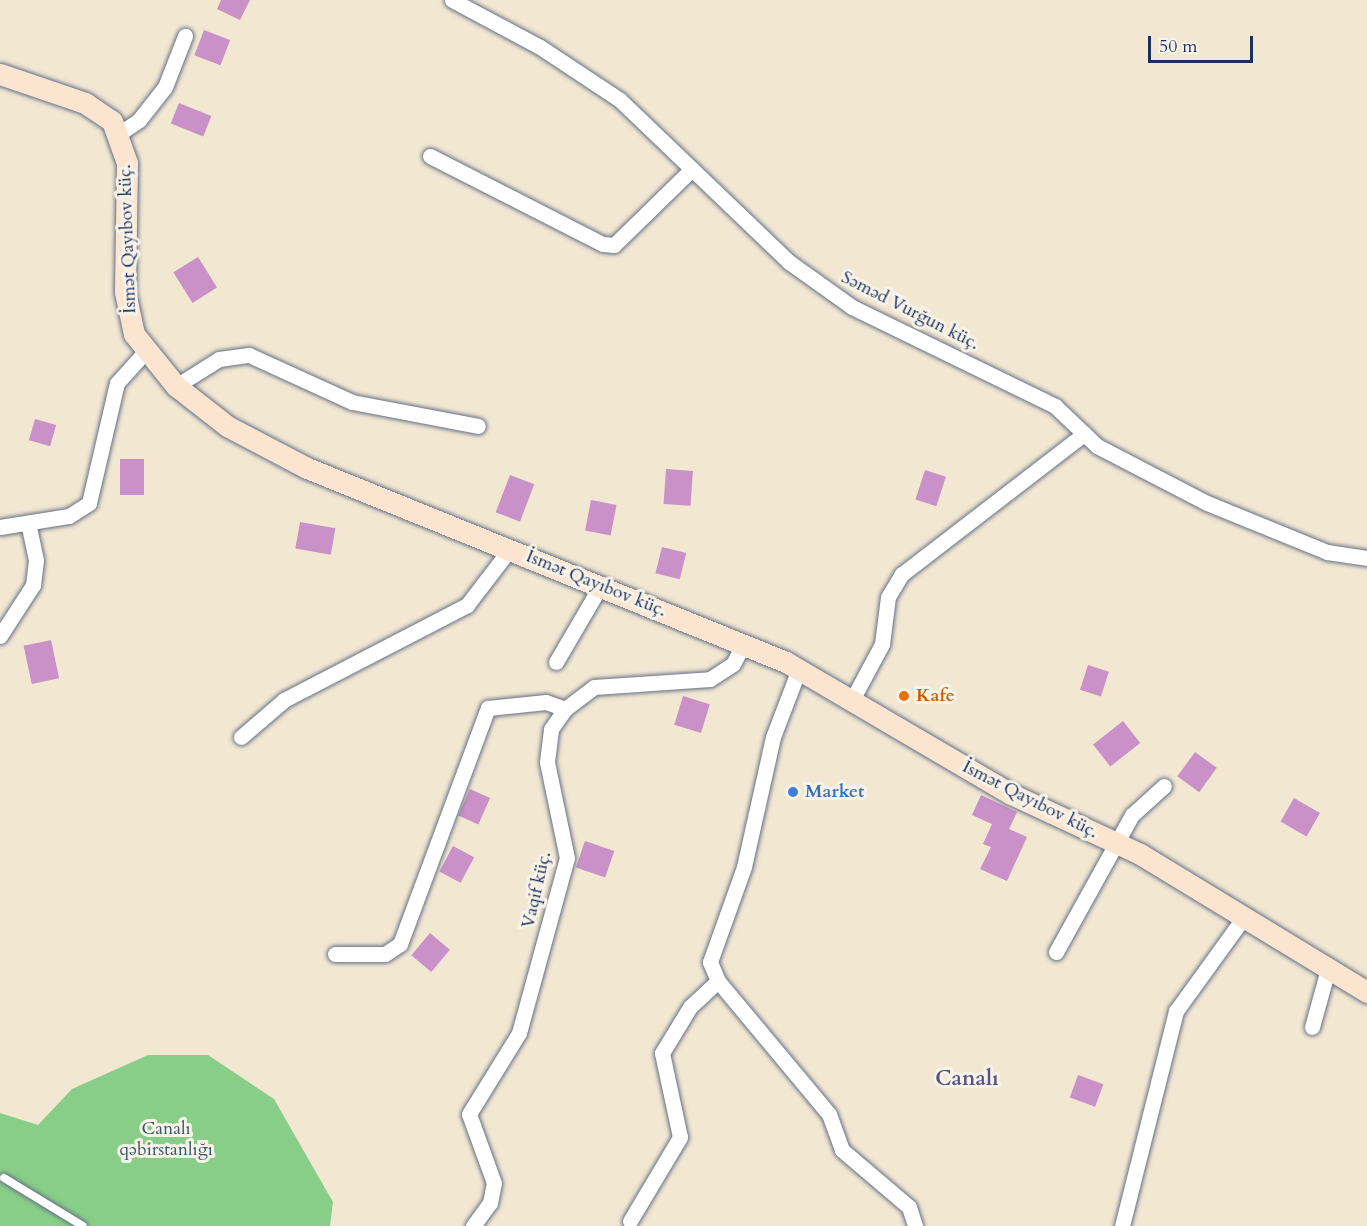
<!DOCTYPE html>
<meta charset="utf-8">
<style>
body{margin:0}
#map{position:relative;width:1367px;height:1226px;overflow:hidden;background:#f2e8d2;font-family:Cardo,serif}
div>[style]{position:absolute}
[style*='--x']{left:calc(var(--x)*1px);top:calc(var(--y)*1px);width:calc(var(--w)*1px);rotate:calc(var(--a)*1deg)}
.green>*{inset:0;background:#88ce88}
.building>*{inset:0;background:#c991c7;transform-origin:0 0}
.roads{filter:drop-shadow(0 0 2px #667087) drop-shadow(0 0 2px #667087)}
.lane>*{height:8px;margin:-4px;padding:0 4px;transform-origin:4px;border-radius:4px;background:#fff}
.street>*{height:15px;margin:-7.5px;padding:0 7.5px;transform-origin:7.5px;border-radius:7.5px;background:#fff}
.secondary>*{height:21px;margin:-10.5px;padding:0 10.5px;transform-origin:10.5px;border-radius:10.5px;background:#fce5d0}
.dots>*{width:16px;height:16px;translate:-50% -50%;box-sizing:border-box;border:3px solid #f7f3e8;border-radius:50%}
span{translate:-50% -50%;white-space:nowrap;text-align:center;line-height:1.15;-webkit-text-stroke:6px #f7f3e8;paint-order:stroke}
.street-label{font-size:18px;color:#1b2f5e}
.food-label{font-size:18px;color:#c56008;font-weight:700}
.left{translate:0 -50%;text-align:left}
.shop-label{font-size:18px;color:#366cbe;font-weight:700}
.park-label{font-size:18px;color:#365768}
.quarter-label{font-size:21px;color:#585183;font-weight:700}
.scale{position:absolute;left:1148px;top:36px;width:105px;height:27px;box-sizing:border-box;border:3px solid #1b2f5e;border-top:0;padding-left:8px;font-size:18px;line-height:21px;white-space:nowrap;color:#1b2f5e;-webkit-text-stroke:4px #f7f3e8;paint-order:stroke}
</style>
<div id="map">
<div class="green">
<i style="clip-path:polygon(148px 1055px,208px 1055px,274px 1099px,333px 1202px,330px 1226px,0 1226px,0 1113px,38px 1125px,72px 1089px)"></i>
</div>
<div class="building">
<i style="clip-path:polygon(221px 0,250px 0,240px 20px,217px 9px)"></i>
<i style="left:204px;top:30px;width:28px;height:27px;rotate:21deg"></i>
<i style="left:179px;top:103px;width:35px;height:22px;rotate:22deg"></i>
<i style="left:198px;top:257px;width:36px;height:29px;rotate:58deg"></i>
<i style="left:35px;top:419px;width:22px;height:22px;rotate:16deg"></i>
<i style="left:120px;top:459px;width:24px;height:36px"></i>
<i style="left:666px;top:469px;width:27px;height:35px;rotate:4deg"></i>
<i style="left:925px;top:470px;width:22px;height:31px;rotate:18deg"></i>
<i style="left:510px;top:475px;width:26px;height:40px;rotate:21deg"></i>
<i style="left:591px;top:500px;width:26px;height:31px;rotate:11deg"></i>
<i style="left:300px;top:522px;width:36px;height:27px;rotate:10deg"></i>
<i style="left:662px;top:547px;width:25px;height:27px;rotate:14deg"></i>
<i style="left:51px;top:640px;width:39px;height:28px;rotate:78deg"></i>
<i style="left:1088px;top:665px;width:22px;height:26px;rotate:18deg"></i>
<i style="left:683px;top:696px;width:28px;height:30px;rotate:17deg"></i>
<i style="left:1123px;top:721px;width:28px;height:38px;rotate:52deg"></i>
<i style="left:1195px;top:752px;width:27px;height:30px;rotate:36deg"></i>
<i style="left:470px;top:789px;width:22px;height:29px;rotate:24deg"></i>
<i style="clip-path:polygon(981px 795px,1017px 812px,1009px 829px,1027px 837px,1007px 881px,980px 869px,991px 847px,983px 844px,992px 824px,972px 815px)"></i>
<i style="left:1294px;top:798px;width:30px;height:27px;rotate:30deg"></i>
<i style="left:585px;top:841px;width:31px;height:28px;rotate:19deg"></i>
<i style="left:453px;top:846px;width:24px;height:29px;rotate:28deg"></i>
<i style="left:430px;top:933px;width:26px;height:29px;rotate:40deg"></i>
<i style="left:1078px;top:1075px;width:27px;height:24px;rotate:20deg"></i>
</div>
<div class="roads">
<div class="lane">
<i style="--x:4;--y:1178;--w:92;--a:31.3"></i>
</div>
<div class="street">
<i style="--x:452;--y:0;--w:100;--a:28.1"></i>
<i style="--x:540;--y:47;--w:96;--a:33.5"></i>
<i style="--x:620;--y:100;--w:234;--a:43.8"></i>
<i style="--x:789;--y:262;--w:77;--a:35.5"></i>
<i style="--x:852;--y:307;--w:226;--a:26"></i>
<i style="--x:1055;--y:406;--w:58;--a:43.6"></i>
<i style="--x:1097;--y:446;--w:124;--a:27.4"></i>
<i style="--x:1207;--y:503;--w:130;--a:22.2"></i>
<i style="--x:1327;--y:552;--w:40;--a:8.5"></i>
<i style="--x:120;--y:133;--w:23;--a:-34"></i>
<i style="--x:139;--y:120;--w:42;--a:-51.8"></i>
<i style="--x:165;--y:87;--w:55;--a:-68.6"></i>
<i style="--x:430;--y:156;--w:194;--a:27"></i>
<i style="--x:603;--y:244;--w:11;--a:5"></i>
<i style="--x:614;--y:245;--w:109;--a:-44.3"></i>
<i style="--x:176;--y:386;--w:51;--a:-32.1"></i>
<i style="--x:219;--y:359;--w:30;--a:-8"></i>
<i style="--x:249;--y:355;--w:113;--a:24.5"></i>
<i style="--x:352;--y:402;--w:128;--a:10.8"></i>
<i style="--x:0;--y:527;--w:70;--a:-9.1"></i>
<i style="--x:69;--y:516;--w:24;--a:-33"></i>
<i style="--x:89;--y:503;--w:123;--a:-76.9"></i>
<i style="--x:117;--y:383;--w:42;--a:-47.9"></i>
<i style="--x:0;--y:636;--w:61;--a:-57.1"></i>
<i style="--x:33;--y:585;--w:25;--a:-83"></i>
<i style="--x:36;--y:560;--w:38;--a:-102"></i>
<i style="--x:556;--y:662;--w:89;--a:-59.7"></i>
<i style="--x:799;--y:669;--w:73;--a:110.9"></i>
<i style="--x:773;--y:737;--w:133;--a:102.6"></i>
<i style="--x:744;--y:867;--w:101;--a:109.7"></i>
<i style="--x:710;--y:962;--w:21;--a:67"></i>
<i style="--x:718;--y:981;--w:173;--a:50.2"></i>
<i style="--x:829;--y:1114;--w:38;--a:70"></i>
<i style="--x:842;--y:1150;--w:88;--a:40.4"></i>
<i style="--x:909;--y:1207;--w:20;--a:72"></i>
<i style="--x:852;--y:700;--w:64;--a:-61.8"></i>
<i style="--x:882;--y:644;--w:47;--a:-82.7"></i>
<i style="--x:888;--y:597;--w:27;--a:-59"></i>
<i style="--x:902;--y:574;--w:230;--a:-37.6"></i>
<i style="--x:241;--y:737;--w:57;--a:-40.7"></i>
<i style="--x:284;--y:700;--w:206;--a:-27.4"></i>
<i style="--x:467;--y:605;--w:71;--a:-52.5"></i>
<i style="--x:1056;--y:952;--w:157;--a:-61"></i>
<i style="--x:1132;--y:815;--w:43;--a:-42.2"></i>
<i style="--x:335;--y:954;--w:50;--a:0"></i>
<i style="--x:385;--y:954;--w:18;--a:-34"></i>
<i style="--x:400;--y:944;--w:252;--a:-69.6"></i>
<i style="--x:488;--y:708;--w:58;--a:-5.9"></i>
<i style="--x:546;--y:702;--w:20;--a:20"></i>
<i style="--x:1312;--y:1027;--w:60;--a:-74.6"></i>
<i style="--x:630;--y:1221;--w:98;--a:-59.2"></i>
<i style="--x:680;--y:1137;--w:86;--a:-102.1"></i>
<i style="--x:662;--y:1053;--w:54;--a:-58.7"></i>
<i style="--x:690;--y:1007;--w:38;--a:-43"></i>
<i style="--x:473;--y:1226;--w:29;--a:-54"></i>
<i style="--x:490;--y:1203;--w:20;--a:-79"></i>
<i style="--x:494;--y:1183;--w:73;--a:-109.9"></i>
<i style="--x:469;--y:1114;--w:95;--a:-58.3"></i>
<i style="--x:519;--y:1033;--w:181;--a:-74.7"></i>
<i style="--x:567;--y:858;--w:98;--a:-101.8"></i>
<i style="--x:547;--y:762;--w:33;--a:-83"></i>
<i style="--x:551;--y:729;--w:24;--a:-55"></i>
<i style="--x:565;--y:709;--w:36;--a:-37"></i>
<i style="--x:594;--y:687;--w:116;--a:-3.9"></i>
<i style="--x:710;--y:679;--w:27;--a:-33"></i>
<i style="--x:733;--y:664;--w:24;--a:-62"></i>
<i style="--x:1122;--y:1226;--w:222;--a:-75.9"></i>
<i style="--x:1176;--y:1011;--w:116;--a:-54.1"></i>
</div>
<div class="secondary">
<i style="--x:0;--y:74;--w:90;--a:18.8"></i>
<i style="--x:85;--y:103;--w:32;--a:34"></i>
<i style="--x:112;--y:121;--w:45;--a:70.3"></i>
<i style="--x:127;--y:163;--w:129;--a:90.9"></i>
<i style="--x:125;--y:292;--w:43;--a:77.9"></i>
<i style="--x:134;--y:334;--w:67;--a:51.1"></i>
<i style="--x:176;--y:386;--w:65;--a:38.1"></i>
<i style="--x:227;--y:426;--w:90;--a:27.7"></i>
<i style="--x:307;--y:468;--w:517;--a:22.05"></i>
<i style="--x:786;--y:662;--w:261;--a:30.4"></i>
<i style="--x:1011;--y:794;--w:142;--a:24.9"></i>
<i style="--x:1140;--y:854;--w:266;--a:31.3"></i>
</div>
</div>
<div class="dots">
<i style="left:904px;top:696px;background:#e8710a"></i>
<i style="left:793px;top:792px;background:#3f7fe0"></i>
</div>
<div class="street-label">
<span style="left:128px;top:239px;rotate:-92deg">İsmət Qayıbov küç.</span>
<span style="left:910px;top:311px;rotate:27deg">Səməd Vurğun küç.</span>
<span style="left:596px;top:584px;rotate:22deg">İsmət Qayıbov küç.</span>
<span style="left:1030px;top:800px;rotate:27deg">İsmət Qayıbov küç.</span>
<span style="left:537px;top:890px;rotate:-77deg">Vaqif küç.</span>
</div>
<div class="food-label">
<span class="left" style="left:916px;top:696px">Kafe</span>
</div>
<div class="shop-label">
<span class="left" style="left:805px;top:792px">Market</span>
</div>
<div class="park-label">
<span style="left:166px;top:1140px">Canalı<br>qəbirstanlığı</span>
</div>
<div class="quarter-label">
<span style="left:967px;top:1079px">Canalı</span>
</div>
<div class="scale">50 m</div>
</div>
